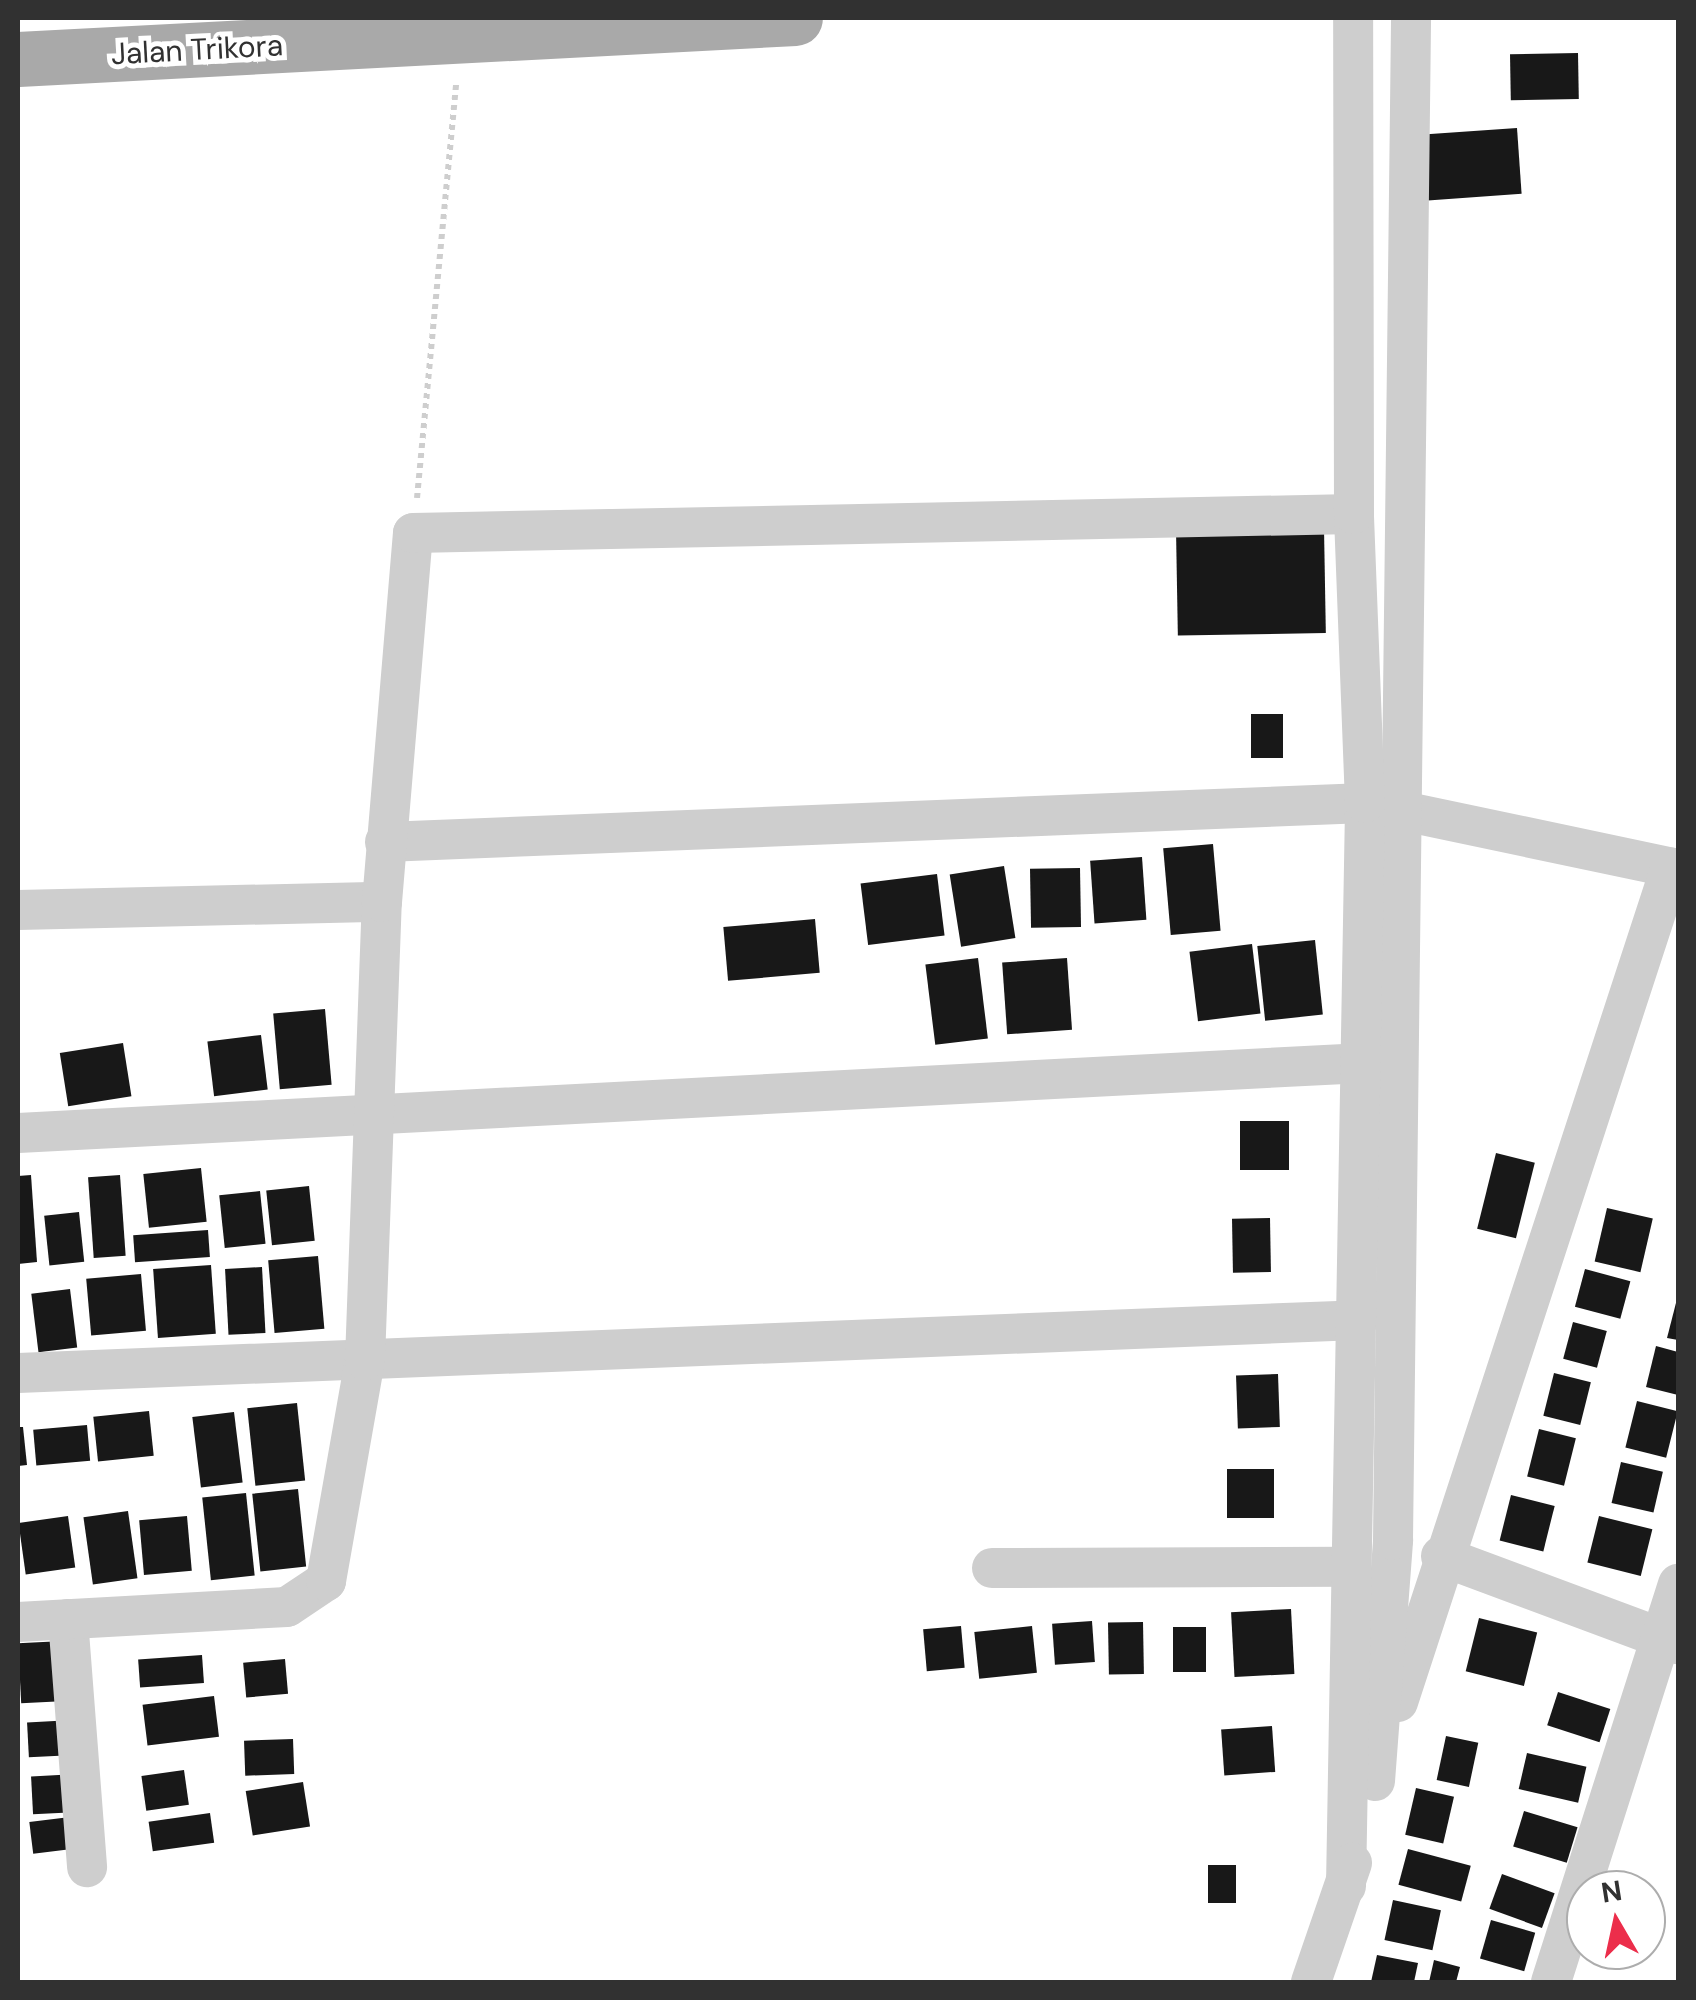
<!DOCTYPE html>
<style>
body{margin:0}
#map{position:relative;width:1696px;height:2000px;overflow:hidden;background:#fff;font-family:"DM Sans",sans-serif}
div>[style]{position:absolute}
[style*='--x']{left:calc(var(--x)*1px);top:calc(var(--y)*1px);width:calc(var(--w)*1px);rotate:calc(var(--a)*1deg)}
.building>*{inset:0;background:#181818;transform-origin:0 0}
.path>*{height:6px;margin-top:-3px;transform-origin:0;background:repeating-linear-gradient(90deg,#cecece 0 5px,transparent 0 10px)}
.minor>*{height:40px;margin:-20px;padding:0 20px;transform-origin:20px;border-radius:20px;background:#cecece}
.primary>*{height:55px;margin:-27.5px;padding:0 27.5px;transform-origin:27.5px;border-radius:27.5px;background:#a9a9a9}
span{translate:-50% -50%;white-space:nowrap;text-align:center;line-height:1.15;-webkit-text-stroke:10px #fff;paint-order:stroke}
.street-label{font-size:30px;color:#313131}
.frame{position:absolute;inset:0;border:20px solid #313131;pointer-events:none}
.north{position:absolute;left:1566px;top:1870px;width:100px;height:100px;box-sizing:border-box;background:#fff;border:2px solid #adadad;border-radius:50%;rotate:351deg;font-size:28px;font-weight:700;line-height:40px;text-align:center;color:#313131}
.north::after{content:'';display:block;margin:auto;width:35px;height:45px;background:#ec2e4b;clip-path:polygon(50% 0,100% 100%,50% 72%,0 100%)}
</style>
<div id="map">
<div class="building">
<i style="left:1578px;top:53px;width:46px;height:68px;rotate:89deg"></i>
<i style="left:1517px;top:128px;width:66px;height:94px;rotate:86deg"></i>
<i style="left:1324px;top:528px;width:105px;height:148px;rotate:89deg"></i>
<i style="left:1251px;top:714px;width:32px;height:44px"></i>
<i style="left:1213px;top:844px;width:87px;height:50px;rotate:85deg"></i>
<i style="left:1142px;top:857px;width:63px;height:52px;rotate:86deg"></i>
<i style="left:1004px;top:866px;width:73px;height:55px;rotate:81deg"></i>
<i style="left:1080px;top:868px;width:59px;height:50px;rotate:89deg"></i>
<i style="left:937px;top:874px;width:62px;height:77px;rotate:83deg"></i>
<i style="left:815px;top:919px;width:54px;height:92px;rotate:85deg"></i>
<i style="left:1315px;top:940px;width:75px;height:58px;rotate:84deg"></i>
<i style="left:1252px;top:944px;width:70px;height:63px;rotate:83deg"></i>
<i style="left:978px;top:958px;width:81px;height:53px;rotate:83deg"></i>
<i style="left:1067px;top:958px;width:72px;height:65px;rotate:86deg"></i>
<i style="left:325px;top:1009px;width:76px;height:52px;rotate:85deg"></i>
<i style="left:261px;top:1035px;width:55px;height:54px;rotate:83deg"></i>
<i style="left:123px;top:1043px;width:54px;height:64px;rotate:81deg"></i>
<i style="left:1289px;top:1121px;width:49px;height:49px;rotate:90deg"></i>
<i style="left:1496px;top:1153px;width:40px;height:78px;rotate:14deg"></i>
<i style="left:201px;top:1168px;width:54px;height:58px;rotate:84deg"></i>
<i style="clip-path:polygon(31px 1175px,37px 1262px,18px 1264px,18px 1176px)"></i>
<i style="left:120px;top:1175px;width:81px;height:32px;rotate:86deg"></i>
<i style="left:309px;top:1186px;width:55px;height:43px;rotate:84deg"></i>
<i style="left:260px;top:1191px;width:53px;height:41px;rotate:84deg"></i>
<i style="left:1607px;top:1208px;width:47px;height:55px;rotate:13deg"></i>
<i style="left:79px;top:1212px;width:50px;height:35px;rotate:84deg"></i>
<i style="left:1270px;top:1218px;width:54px;height:38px;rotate:89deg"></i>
<i style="left:208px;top:1230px;width:27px;height:75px;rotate:86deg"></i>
<i style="left:318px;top:1256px;width:73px;height:50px;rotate:85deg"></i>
<i style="left:211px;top:1265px;width:69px;height:58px;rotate:86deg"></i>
<i style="left:262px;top:1267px;width:66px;height:37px;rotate:87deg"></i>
<i style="left:1585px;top:1269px;width:47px;height:39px;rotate:15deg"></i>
<i style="left:141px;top:1274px;width:57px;height:55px;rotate:85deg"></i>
<i style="left:70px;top:1289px;width:59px;height:39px;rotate:83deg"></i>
<i style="clip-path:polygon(1677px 1299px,1678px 1299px,1678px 1340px,1667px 1338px)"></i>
<i style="left:1573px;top:1322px;width:35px;height:38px;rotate:15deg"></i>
<i style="clip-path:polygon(1656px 1346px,1678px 1352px,1678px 1395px,1646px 1387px)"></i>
<i style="left:1554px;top:1373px;width:38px;height:44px;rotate:14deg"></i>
<i style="left:1278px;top:1374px;width:53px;height:42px;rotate:88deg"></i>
<i style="left:1637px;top:1401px;width:42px;height:48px;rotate:14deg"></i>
<i style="left:297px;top:1403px;width:78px;height:50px;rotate:84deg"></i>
<i style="left:149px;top:1411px;width:45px;height:56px;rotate:84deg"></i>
<i style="left:234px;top:1412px;width:71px;height:42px;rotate:83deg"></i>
<i style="left:87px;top:1425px;width:36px;height:54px;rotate:85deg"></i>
<i style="clip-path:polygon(18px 1427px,23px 1427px,27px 1465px,18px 1466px)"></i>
<i style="left:1539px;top:1429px;width:38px;height:49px;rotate:14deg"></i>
<i style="left:1621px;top:1462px;width:43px;height:42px;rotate:13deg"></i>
<i style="left:1274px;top:1469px;width:49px;height:47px;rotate:90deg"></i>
<i style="left:298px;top:1489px;width:78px;height:46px;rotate:84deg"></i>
<i style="left:246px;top:1493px;width:83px;height:44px;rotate:84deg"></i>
<i style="left:1511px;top:1495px;width:45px;height:47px;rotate:14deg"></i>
<i style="left:128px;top:1511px;width:68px;height:45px;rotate:82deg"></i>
<i style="left:68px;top:1516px;width:52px;height:50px;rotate:82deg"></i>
<i style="left:187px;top:1516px;width:55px;height:48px;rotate:85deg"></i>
<i style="left:1599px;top:1516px;width:55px;height:48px;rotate:14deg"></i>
<i style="left:1291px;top:1609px;width:65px;height:60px;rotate:87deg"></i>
<i style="left:1479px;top:1618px;width:60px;height:55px;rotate:14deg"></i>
<i style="left:1092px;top:1621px;width:41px;height:40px;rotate:86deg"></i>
<i style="left:1143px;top:1622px;width:52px;height:35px;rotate:89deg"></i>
<i style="left:961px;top:1626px;width:42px;height:38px;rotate:85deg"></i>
<i style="left:1032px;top:1626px;width:47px;height:58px;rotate:84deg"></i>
<i style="left:1206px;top:1627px;width:45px;height:33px;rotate:90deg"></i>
<i style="left:63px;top:1641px;width:60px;height:45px;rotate:87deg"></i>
<i style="left:202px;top:1655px;width:28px;height:64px;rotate:86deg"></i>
<i style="left:285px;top:1659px;width:35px;height:42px;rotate:85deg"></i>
<i style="left:1558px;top:1692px;width:55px;height:35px;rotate:18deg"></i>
<i style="left:214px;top:1696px;width:41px;height:72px;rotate:83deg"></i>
<i style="left:73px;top:1720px;width:35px;height:46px;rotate:87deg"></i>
<i style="left:1272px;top:1726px;width:46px;height:51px;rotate:86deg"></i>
<i style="left:1446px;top:1736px;width:33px;height:45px;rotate:12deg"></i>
<i style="left:293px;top:1739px;width:35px;height:49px;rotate:88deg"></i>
<i style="left:1527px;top:1753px;width:61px;height:37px;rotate:13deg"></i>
<i style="left:184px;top:1770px;width:35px;height:43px;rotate:82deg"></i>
<i style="left:77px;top:1774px;width:38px;height:46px;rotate:87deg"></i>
<i style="left:303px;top:1782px;width:45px;height:58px;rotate:81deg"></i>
<i style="left:1416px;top:1788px;width:39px;height:48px;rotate:13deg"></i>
<i style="left:1524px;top:1811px;width:56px;height:37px;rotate:17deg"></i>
<i style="left:210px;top:1813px;width:30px;height:62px;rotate:82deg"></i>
<i style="left:70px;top:1817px;width:32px;height:41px;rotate:83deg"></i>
<i style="left:1408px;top:1849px;width:65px;height:37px;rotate:15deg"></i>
<i style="left:1208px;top:1865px;width:28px;height:38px"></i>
<i style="left:1502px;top:1874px;width:56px;height:37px;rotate:20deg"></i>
<i style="left:1393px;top:1900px;width:49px;height:41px;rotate:12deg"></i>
<i style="left:1491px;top:1920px;width:46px;height:40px;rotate:16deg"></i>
<i style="clip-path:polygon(1377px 1955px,1418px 1963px,1414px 1982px,1371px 1982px)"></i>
<i style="clip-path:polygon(1434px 1960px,1460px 1967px,1456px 1982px,1429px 1982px)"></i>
</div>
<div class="path">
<i style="--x:417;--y:498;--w:418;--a:-84.6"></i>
</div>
<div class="minor">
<i style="--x:385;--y:842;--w:981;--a:-2.28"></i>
<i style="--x:1365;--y:803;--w:320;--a:11.9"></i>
<i style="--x:18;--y:910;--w:364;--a:-1.3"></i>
<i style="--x:18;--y:1133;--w:1348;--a:-2.98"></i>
<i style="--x:18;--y:1373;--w:1341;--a:-2.26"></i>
<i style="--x:1441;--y:1556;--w:253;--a:20.4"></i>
<i style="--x:992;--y:1568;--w:357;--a:-0.2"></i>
<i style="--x:68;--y:1619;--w:249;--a:85.6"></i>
<i style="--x:18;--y:1622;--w:269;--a:-3.2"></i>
<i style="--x:287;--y:1607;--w:47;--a:-33.7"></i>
<i style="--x:326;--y:1581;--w:224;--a:-80"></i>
<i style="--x:365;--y:1360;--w:458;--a:-87.9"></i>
<i style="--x:382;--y:902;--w:370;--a:-85.2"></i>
<i style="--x:413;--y:533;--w:941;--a:-1.16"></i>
<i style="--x:1398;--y:1702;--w:878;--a:-71.9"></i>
<i style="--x:1375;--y:1781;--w:242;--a:-85.7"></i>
<i style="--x:1393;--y:1540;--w:1522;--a:-89.32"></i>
<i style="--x:1346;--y:1886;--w:1083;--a:-88.99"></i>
<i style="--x:1365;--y:803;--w:289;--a:-92.2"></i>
<i style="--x:1354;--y:514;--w:496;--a:-90.1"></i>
<i style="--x:1311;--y:1982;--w:126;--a:-71"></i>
<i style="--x:1551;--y:1982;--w:418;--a:-72.3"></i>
</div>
<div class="primary">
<i style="--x:18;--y:59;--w:778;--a:-3.02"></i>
</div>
<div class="street-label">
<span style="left:197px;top:50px;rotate:-3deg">Jalan Trikora</span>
</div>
<div class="frame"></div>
<div class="north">N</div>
</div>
